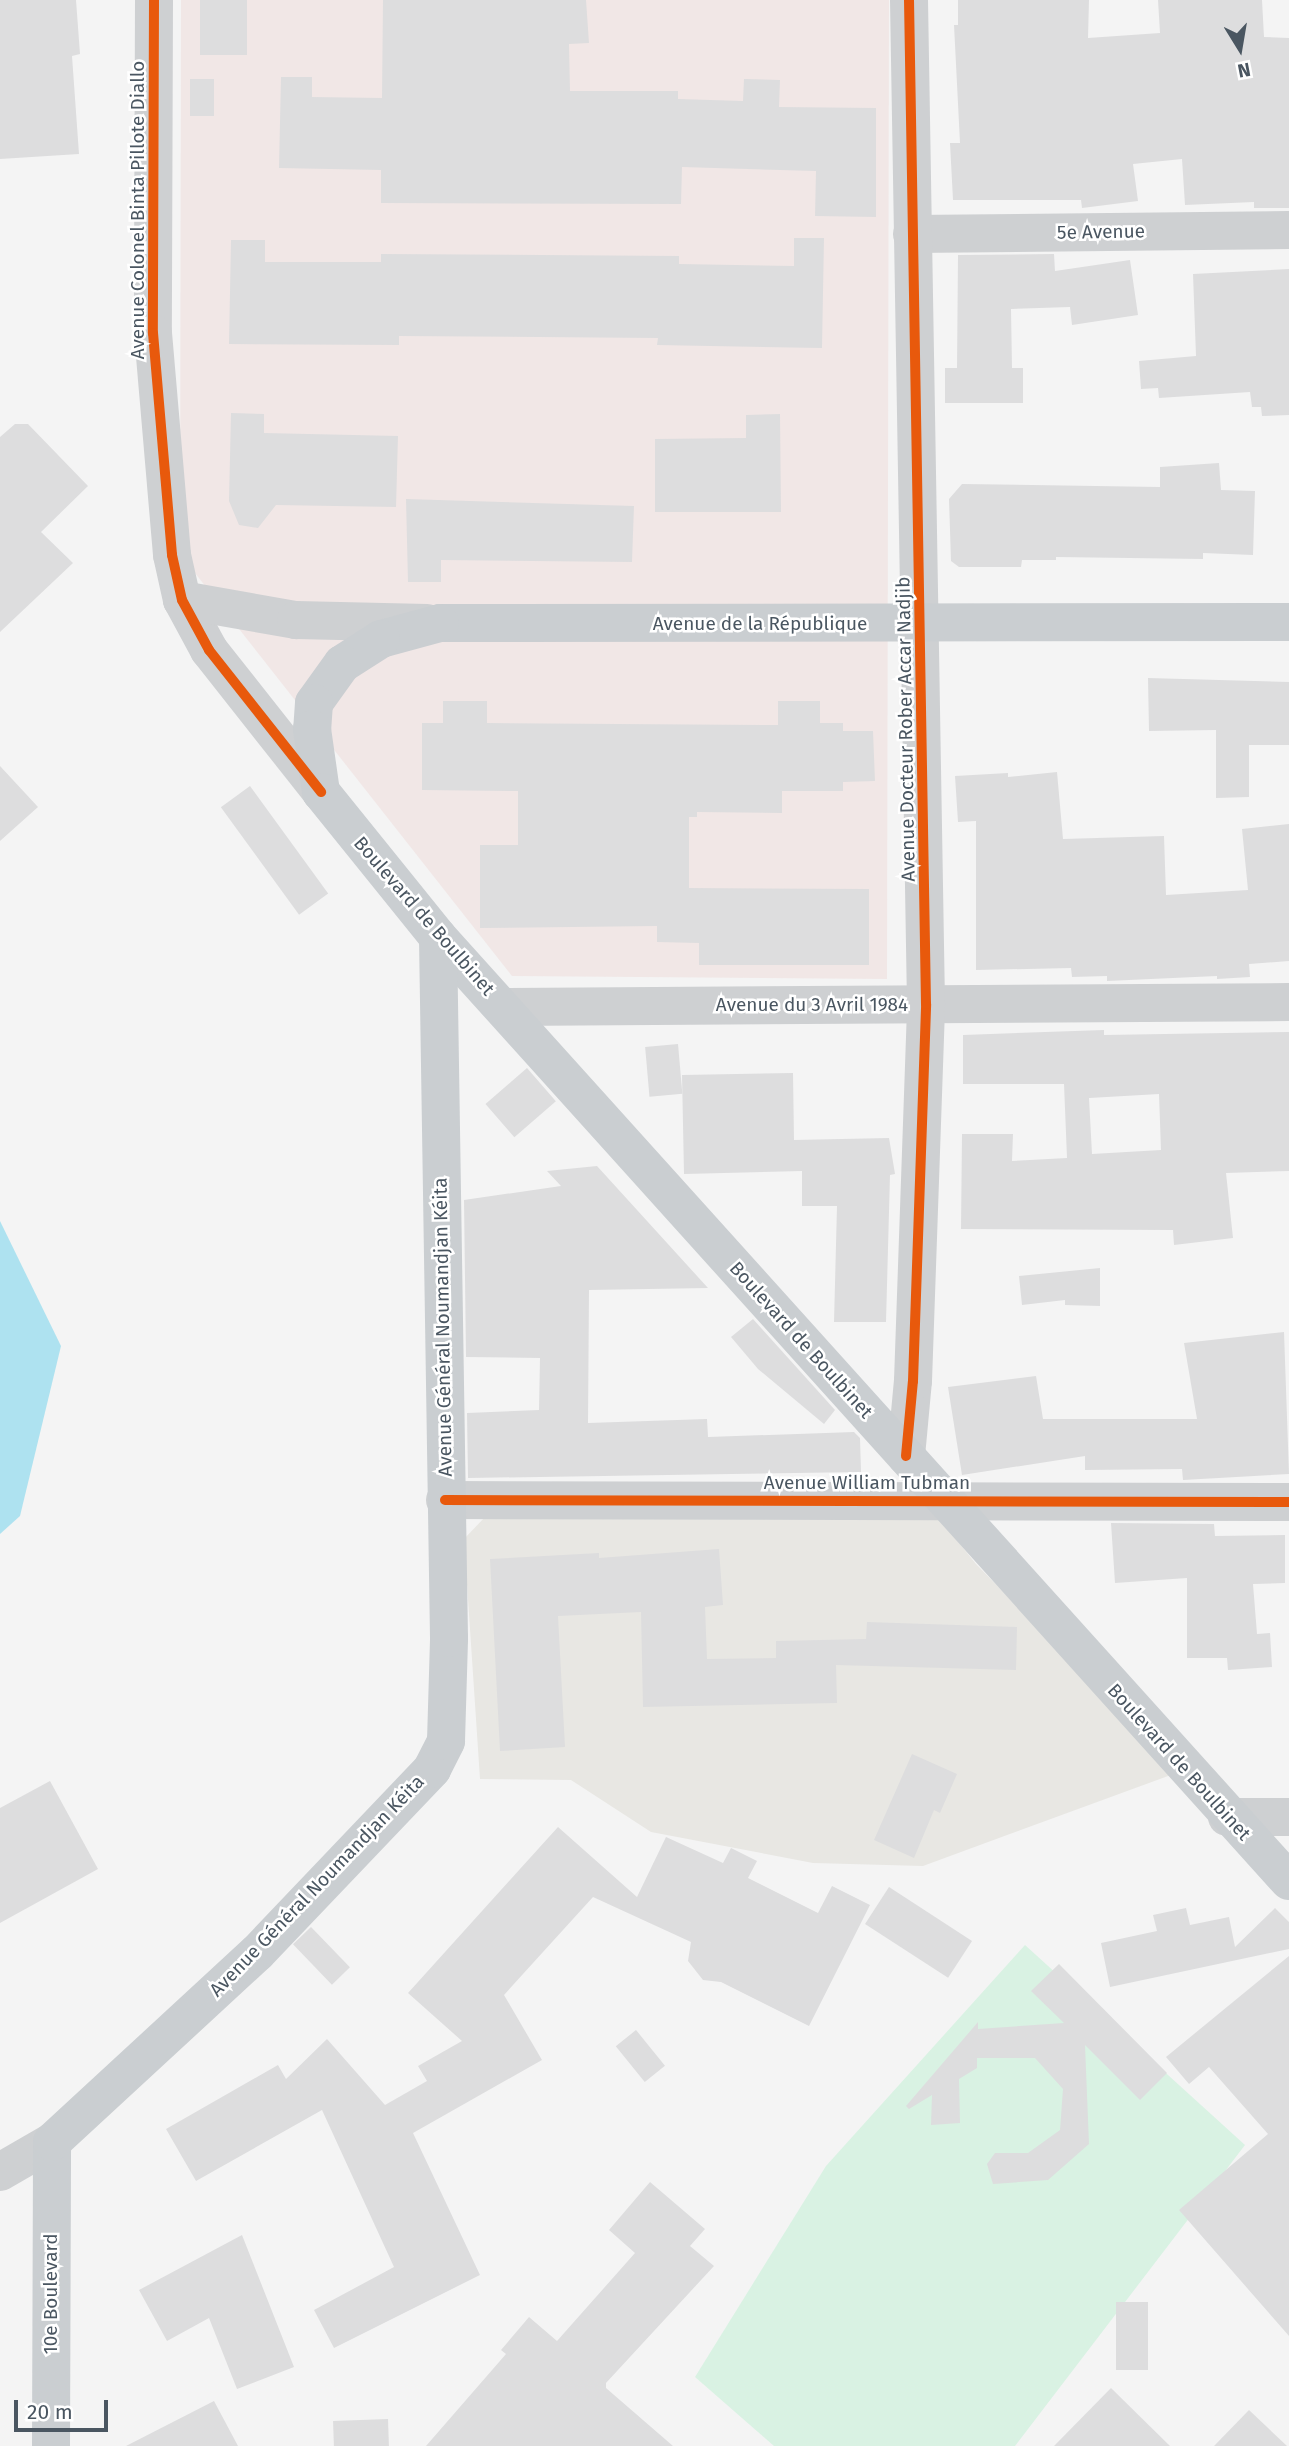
<!DOCTYPE html>
<meta charset="utf-8">
<style>
body{margin:0}
#map{position:relative;width:1289px;height:2446px;overflow:hidden;background:#f4f4f4;font-family:"Fira Sans",sans-serif}
div>[style]{position:absolute}
[style*='--x']{left:calc(var(--x)*1px);top:calc(var(--y)*1px);width:calc(var(--w)*1px);rotate:calc(var(--a)*1deg)}
.commercial>*{inset:0;background:#e8e7e3}
.medical>*{inset:0;background:#f1e7e6}
.green>*{inset:0;background:#d9f2e3}
.water>*{inset:0;background:#aee2f0}
.building>*{inset:0;background:#ddddde;transform-origin:0 0}
.minor>*{height:38px;margin:-19px;padding:0 19px;transform-origin:19px;border-radius:19px;background:#ced0d2}
.major>*{height:38px;margin:-19px;padding:0 19px;transform-origin:19px;border-radius:19px;background:#caced1}
.cycleway>*{height:10px;margin:-5px;padding:0 5px;transform-origin:5px;border-radius:5px;background:#e8590c}
span{translate:-50% -50%;white-space:nowrap;text-align:center;line-height:1.15;-webkit-text-stroke:5px #fff;paint-order:stroke}
.street-label{font-size:19px;color:#4a5661}
.north{position:absolute;left:1205px;top:14px;width:70px;height:70px;-webkit-text-stroke:5px #fff;paint-order:stroke;rotate:169deg;font-size:19px;font-weight:700;line-height:28px;text-align:center;color:#4a5661}
.north::after{content:'';display:block;margin:auto;width:24px;height:32px;background:#4a5661;clip-path:polygon(50% 0,100% 100%,50% 72%,0 100%)}
.scale{position:absolute;left:14px;top:2400px;width:94px;height:32px;box-sizing:border-box;border:4px solid #4a5661;border-top:0;padding-left:9px;font-size:21px;line-height:24px;white-space:nowrap;color:#4a5661;-webkit-text-stroke:5px #fff;paint-order:stroke}
</style>
<div id="map">
<div class="commercial">
<i style="clip-path:polygon(930px 1507px,976px 1564px,1179px 1772px,923px 1866px,813px 1863px,651px 1832px,571px 1780px,480px 1779px,464px 1539px,486px 1516px)"></i>
</div>
<div class="medical">
<i style="clip-path:polygon(181px 0,889px 0,887px 979px,512px 976px,180px 554px)"></i>
</div>
<div class="green">
<i style="clip-path:polygon(1025px 1945px,1245px 2145px,1015px 2446px,774px 2446px,695px 2377px,826px 2166px)"></i>
</div>
<div class="water">
<i style="clip-path:polygon(0 1221px,61px 1346px,20px 1516px,0 1534px)"></i>
</div>
<div class="building">
<i style="clip-path:polygon(0 0,76px 0,80px 54px,72px 56px,79px 154px,0 159px)"></i>
<i style="left:200px;top:0;width:47px;height:55px"></i>
<i style="clip-path:polygon(383px 0,586px 0,589px 43px,569px 44px,570px 91px,678px 91px,678px 99px,743px 101px,744px 79px,780px 80px,779px 107px,876px 108px,876px 217px,815px 216px,816px 171px,682px 167px,681px 204px,381px 203px,381px 170px,279px 168px,281px 77px,312px 77px,312px 97px,382px 98px)"></i>
<i style="clip-path:polygon(958px 0,1089px 0,1088px 38px,1160px 33px,1158px 0,1262px 0,1264px 37px,1289px 38px,1289px 208px,1254px 208px,1254px 202px,1185px 205px,1182px 159px,1133px 164px,1138px 201px,1082px 208px,1081px 200px,953px 200px,950px 143px,960px 143px,954px 25px,958px 25px)"></i>
<i style="left:214px;top:79px;width:37px;height:24px;rotate:90deg"></i>
<i style="clip-path:polygon(794px 238px,824px 238px,822px 348px,657px 345px,658px 338px,399px 336px,399px 345px,229px 344px,231px 240px,265px 240px,265px 262px,381px 262px,381px 254px,679px 256px,679px 264px,794px 266px)"></i>
<i style="clip-path:polygon(1054px 254px,1055px 271px,1130px 260px,1138px 315px,1072px 325px,1070px 307px,1011px 309px,1012px 368px,1023px 368px,1023px 403px,945px 403px,945px 368px,957px 368px,958px 255px)"></i>
<i style="clip-path:polygon(1289px 269px,1289px 415px,1262px 416px,1261px 407px,1252px 407px,1250px 392px,1159px 398px,1158px 388px,1141px 389px,1139px 361px,1196px 356px,1193px 274px)"></i>
<i style="clip-path:polygon(231px 413px,264px 414px,264px 433px,398px 436px,396px 507px,276px 505px,258px 528px,239px 525px,229px 501px)"></i>
<i style="clip-path:polygon(780px 414px,781px 512px,655px 512px,655px 439px,746px 438px,746px 415px)"></i>
<i style="clip-path:polygon(15px 424px,28px 424px,88px 486px,41px 532px,73px 563px,0 632px,0 437px)"></i>
<i style="clip-path:polygon(1219px 463px,1221px 490px,1255px 491px,1253px 555px,1203px 553px,1203px 559px,1056px 557px,1056px 560px,1022px 560px,1021px 567px,959px 567px,951px 561px,949px 499px,962px 484px,1160px 487px,1160px 467px)"></i>
<i style="clip-path:polygon(406px 499px,634px 506px,632px 562px,441px 560px,441px 582px,408px 582px)"></i>
<i style="clip-path:polygon(1148px 678px,1289px 682px,1289px 745px,1249px 745px,1249px 797px,1216px 798px,1216px 730px,1149px 731px)"></i>
<i style="clip-path:polygon(443px 701px,487px 701px,487px 723px,778px 725px,778px 701px,820px 701px,820px 723px,843px 723px,843px 731px,873px 731px,875px 781px,843px 782px,843px 791px,782px 791px,782px 813px,697px 812px,697px 817px,689px 817px,689px 888px,869px 889px,869px 965px,699px 965px,699px 943px,657px 942px,657px 926px,480px 928px,480px 845px,518px 845px,518px 791px,422px 790px,422px 723px,443px 723px)"></i>
<i style="clip-path:polygon(0 766px,38px 807px,0 841px)"></i>
<i style="clip-path:polygon(1057px 772px,1063px 839px,1164px 836px,1166px 895px,1248px 890px,1242px 829px,1289px 824px,1289px 961px,1249px 964px,1250px 977px,1217px 979px,1217px 976px,1107px 981px,1107px 976px,1072px 977px,1071px 968px,976px 970px,976px 821px,958px 822px,955px 776px,1008px 773px,1008px 777px)"></i>
<i style="left:250px;top:786px;width:133px;height:36px;rotate:54deg"></i>
<i style="clip-path:polygon(evenodd,1104px 1030px,1104px 1035px,1289px 1032px,1289px 1171px,1226px 1173px,1233px 1238px,1174px 1245px,1173px 1230px,961px 1229px,962px 1134px,1013px 1134px,1012px 1161px,1067px 1158px,1064px 1084px,963px 1084px,963px 1035px,1104px 1030px,1159px 1094px,1161px 1150px,1092px 1154px,1089px 1098px,1159px 1094px)"></i>
<i style="left:678px;top:1044px;width:50px;height:33px;rotate:85deg"></i>
<i style="left:527px;top:1068px;width:44px;height:55px;rotate:49deg"></i>
<i style="clip-path:polygon(793px 1073px,794px 1140px,889px 1138px,895px 1174px,890px 1175px,886px 1322px,834px 1322px,837px 1206px,802px 1206px,802px 1171px,684px 1174px,682px 1075px)"></i>
<i style="clip-path:polygon(597px 1166px,708px 1288px,589px 1290px,588px 1423px,707px 1419px,708px 1437px,854px 1432px,860px 1438px,861px 1472px,468px 1478px,467px 1413px,539px 1410px,540px 1358px,466px 1357px,464px 1200px,561px 1186px,547px 1171px)"></i>
<i style="clip-path:polygon(1100px 1268px,1100px 1306px,1065px 1305px,1065px 1300px,1022px 1305px,1019px 1276px)"></i>
<i style="clip-path:polygon(753px 1319px,835px 1410px,824px 1424px,758px 1369px,731px 1337px)"></i>
<i style="clip-path:polygon(1284px 1332px,1289px 1474px,1183px 1480px,1182px 1469px,1085px 1470px,1085px 1456px,962px 1475px,948px 1387px,1036px 1376px,1043px 1419px,1197px 1419px,1184px 1343px)"></i>
<i style="clip-path:polygon(1111px 1523px,1214px 1524px,1215px 1536px,1285px 1535px,1285px 1583px,1253px 1584px,1257px 1634px,1270px 1633px,1272px 1667px,1228px 1670px,1227px 1658px,1187px 1658px,1187px 1578px,1115px 1583px)"></i>
<i style="clip-path:polygon(719px 1549px,723px 1605px,705px 1607px,707px 1659px,776px 1658px,776px 1641px,866px 1639px,867px 1622px,1017px 1627px,1016px 1670px,836px 1665px,837px 1703px,643px 1707px,641px 1612px,558px 1616px,565px 1747px,500px 1751px,490px 1559px,599px 1553px,599px 1558px)"></i>
<i style="clip-path:polygon(912px 1754px,957px 1774px,940px 1813px,934px 1810px,914px 1858px,874px 1840px)"></i>
<i style="clip-path:polygon(50px 1781px,98px 1869px,0 1923px,0 1808px)"></i>
<i style="clip-path:polygon(558px 1827px,637px 1897px,666px 1837px,723px 1863px,731px 1848px,757px 1861px,748px 1878px,818px 1913px,832px 1886px,870px 1905px,809px 2026px,721px 1982px,703px 1980px,688px 1961px,691px 1942px,593px 1897px,504px 1995px,542px 2060px,413px 2133px,480px 2275px,334px 2348px,314px 2310px,394px 2267px,322px 2110px,196px 2181px,166px 2129px,278px 2065px,286px 2079px,327px 2039px,385px 2105px,427px 2081px,418px 2066px,462px 2041px,408px 1993px)"></i>
<i style="left:889px;top:1887px;width:99px;height:44px;rotate:33deg"></i>
<i style="clip-path:polygon(1186px 1908px,1190px 1925px,1229px 1917px,1235px 1947px,1275px 1908px,1289px 1922px,1289px 1949px,1110px 1987px,1101px 1943px,1157px 1931px,1153px 1915px)"></i>
<i style="left:311px;top:1927px;width:56px;height:25px;rotate:46deg"></i>
<i style="clip-path:polygon(1289px 1956px,1289px 2336px,1179px 2210px,1268px 2134px,1209px 2067px,1189px 2084px,1166px 2057px)"></i>
<i style="clip-path:polygon(1059px 1964px,1167px 2073px,1140px 2100px,1085px 2045px,1089px 2144px,1048px 2180px,993px 2184px,987px 2164px,995px 2153px,1028px 2153px,1060px 2130px,1063px 2089px,1035px 2058px,977px 2058px,977px 2068px,959px 2079px,960px 2123px,931px 2125px,932px 2095px,909px 2109px,906px 2106px,978px 2022px,978px 2029px,1064px 2023px,1031px 1991px)"></i>
<i style="left:636px;top:2030px;width:46px;height:26px;rotate:51deg"></i>
<i style="clip-path:polygon(650px 2182px,705px 2229px,690px 2246px,714px 2266px,606px 2383px,606px 2388px,673px 2446px,426px 2446px,506px 2354px,501px 2350px,529px 2317px,557px 2341px,635px 2253px,609px 2230px)"></i>
<i style="clip-path:polygon(242px 2235px,294px 2367px,237px 2389px,209px 2318px,167px 2341px,139px 2290px)"></i>
<i style="left:1116px;top:2302px;width:32px;height:68px"></i>
<i style="clip-path:polygon(1111px 2388px,1170px 2446px,1054px 2446px)"></i>
<i style="clip-path:polygon(214px 2401px,238px 2446px,126px 2446px)"></i>
<i style="clip-path:polygon(1249px 2410px,1287px 2446px,1214px 2446px)"></i>
<i style="left:388px;top:2419px;width:27px;height:55px;rotate:88deg"></i>
</div>
<div class="minor">
<i style="--x:154;--y:0;--w:333;--a:90.2"></i>
<i style="--x:153;--y:333;--w:223;--a:85.1"></i>
<i style="--x:172;--y:555;--w:46;--a:77.5"></i>
<i style="--x:182;--y:600;--w:57;--a:61.6"></i>
<i style="--x:209;--y:650;--w:181;--a:51.7"></i>
<i style="--x:912;--y:234;--w:377;--a:-0.6"></i>
<i style="--x:182;--y:600;--w:116;--a:10"></i>
<i style="--x:296;--y:620;--w:131;--a:1.3"></i>
<i style="--x:502;--y:1007;--w:787;--a:-0.36"></i>
<i style="--x:906;--y:1456;--w:75;--a:-84.7"></i>
<i style="--x:913;--y:1381;--w:377;--a:-88"></i>
<i style="--x:926;--y:1004;--w:1004;--a:-90.97"></i>
<i style="--x:445;--y:1500;--w:844;--a:0.14"></i>
<i style="--x:1227;--y:1817;--w:62;--a:0"></i>
<i style="--x:0;--y:2172;--w:60;--a:-30"></i>
</div>
<div class="major">
<i style="--x:1289;--y:622;--w:849;--a:179.93"></i>
<i style="--x:440;--y:623;--w:61;--a:164.8"></i>
<i style="--x:381;--y:639;--w:46;--a:147.3"></i>
<i style="--x:342;--y:664;--w:48;--a:125.7"></i>
<i style="--x:314;--y:703;--w:26;--a:94"></i>
<i style="--x:312;--y:729;--w:64;--a:81.9"></i>
<i style="--x:321;--y:792;--w:186;--a:51.1"></i>
<i style="--x:438;--y:937;--w:1271;--a:47.97"></i>
<i style="--x:51;--y:2446;--w:304;--a:-89.8"></i>
<i style="--x:52;--y:2142;--w:279;--a:-42.7"></i>
<i style="--x:257;--y:1953;--w:254;--a:-46.4"></i>
<i style="--x:432;--y:1769;--w:31;--a:-63"></i>
<i style="--x:446;--y:1741;--w:103;--a:-88.3"></i>
<i style="--x:449;--y:1638;--w:701;--a:-90.9"></i>
</div>
<div class="cycleway">
<i style="--x:154;--y:0;--w:333;--a:90.2"></i>
<i style="--x:153;--y:333;--w:223;--a:85.1"></i>
<i style="--x:172;--y:555;--w:46;--a:77.5"></i>
<i style="--x:182;--y:600;--w:57;--a:61.6"></i>
<i style="--x:209;--y:650;--w:181;--a:51.7"></i>
<i style="--x:906;--y:1456;--w:75;--a:-84.7"></i>
<i style="--x:913;--y:1381;--w:377;--a:-88"></i>
<i style="--x:926;--y:1004;--w:1004;--a:-90.97"></i>
<i style="--x:445;--y:1500;--w:844;--a:0.14"></i>
</div>
<div class="street-label">
<span style="left:138px;top:210px;rotate:-90deg">Avenue Colonel Binta Pillote Diallo</span>
<span style="left:1101px;top:232px;rotate:-1deg">5e Avenue</span>
<span style="left:760px;top:624px">Avenue de la République</span>
<span style="left:906px;top:729px;rotate:-91deg">Avenue Docteur Rober Accar Nadjib</span>
<span style="left:424px;top:916px;rotate:49deg">Boulevard de Boulbinet</span>
<span style="left:812px;top:1005px">Avenue du 3 Avril 1984</span>
<span style="left:443px;top:1327px;rotate:-91deg">Avenue Général Noumandjan Kéita</span>
<span style="left:801px;top:1340px;rotate:48deg">Boulevard de Boulbinet</span>
<span style="left:867px;top:1483px">Avenue William Tubman</span>
<span style="left:1179px;top:1762px;rotate:48deg">Boulevard de Boulbinet</span>
<span style="left:317px;top:1886px;rotate:-46deg">Avenue Général Noumandjan Kéita</span>
<span style="left:51px;top:2294px;rotate:-90deg">10e Boulevard</span>
</div>
<div class="north">N</div>
<div class="scale">20 m</div>
</div>
